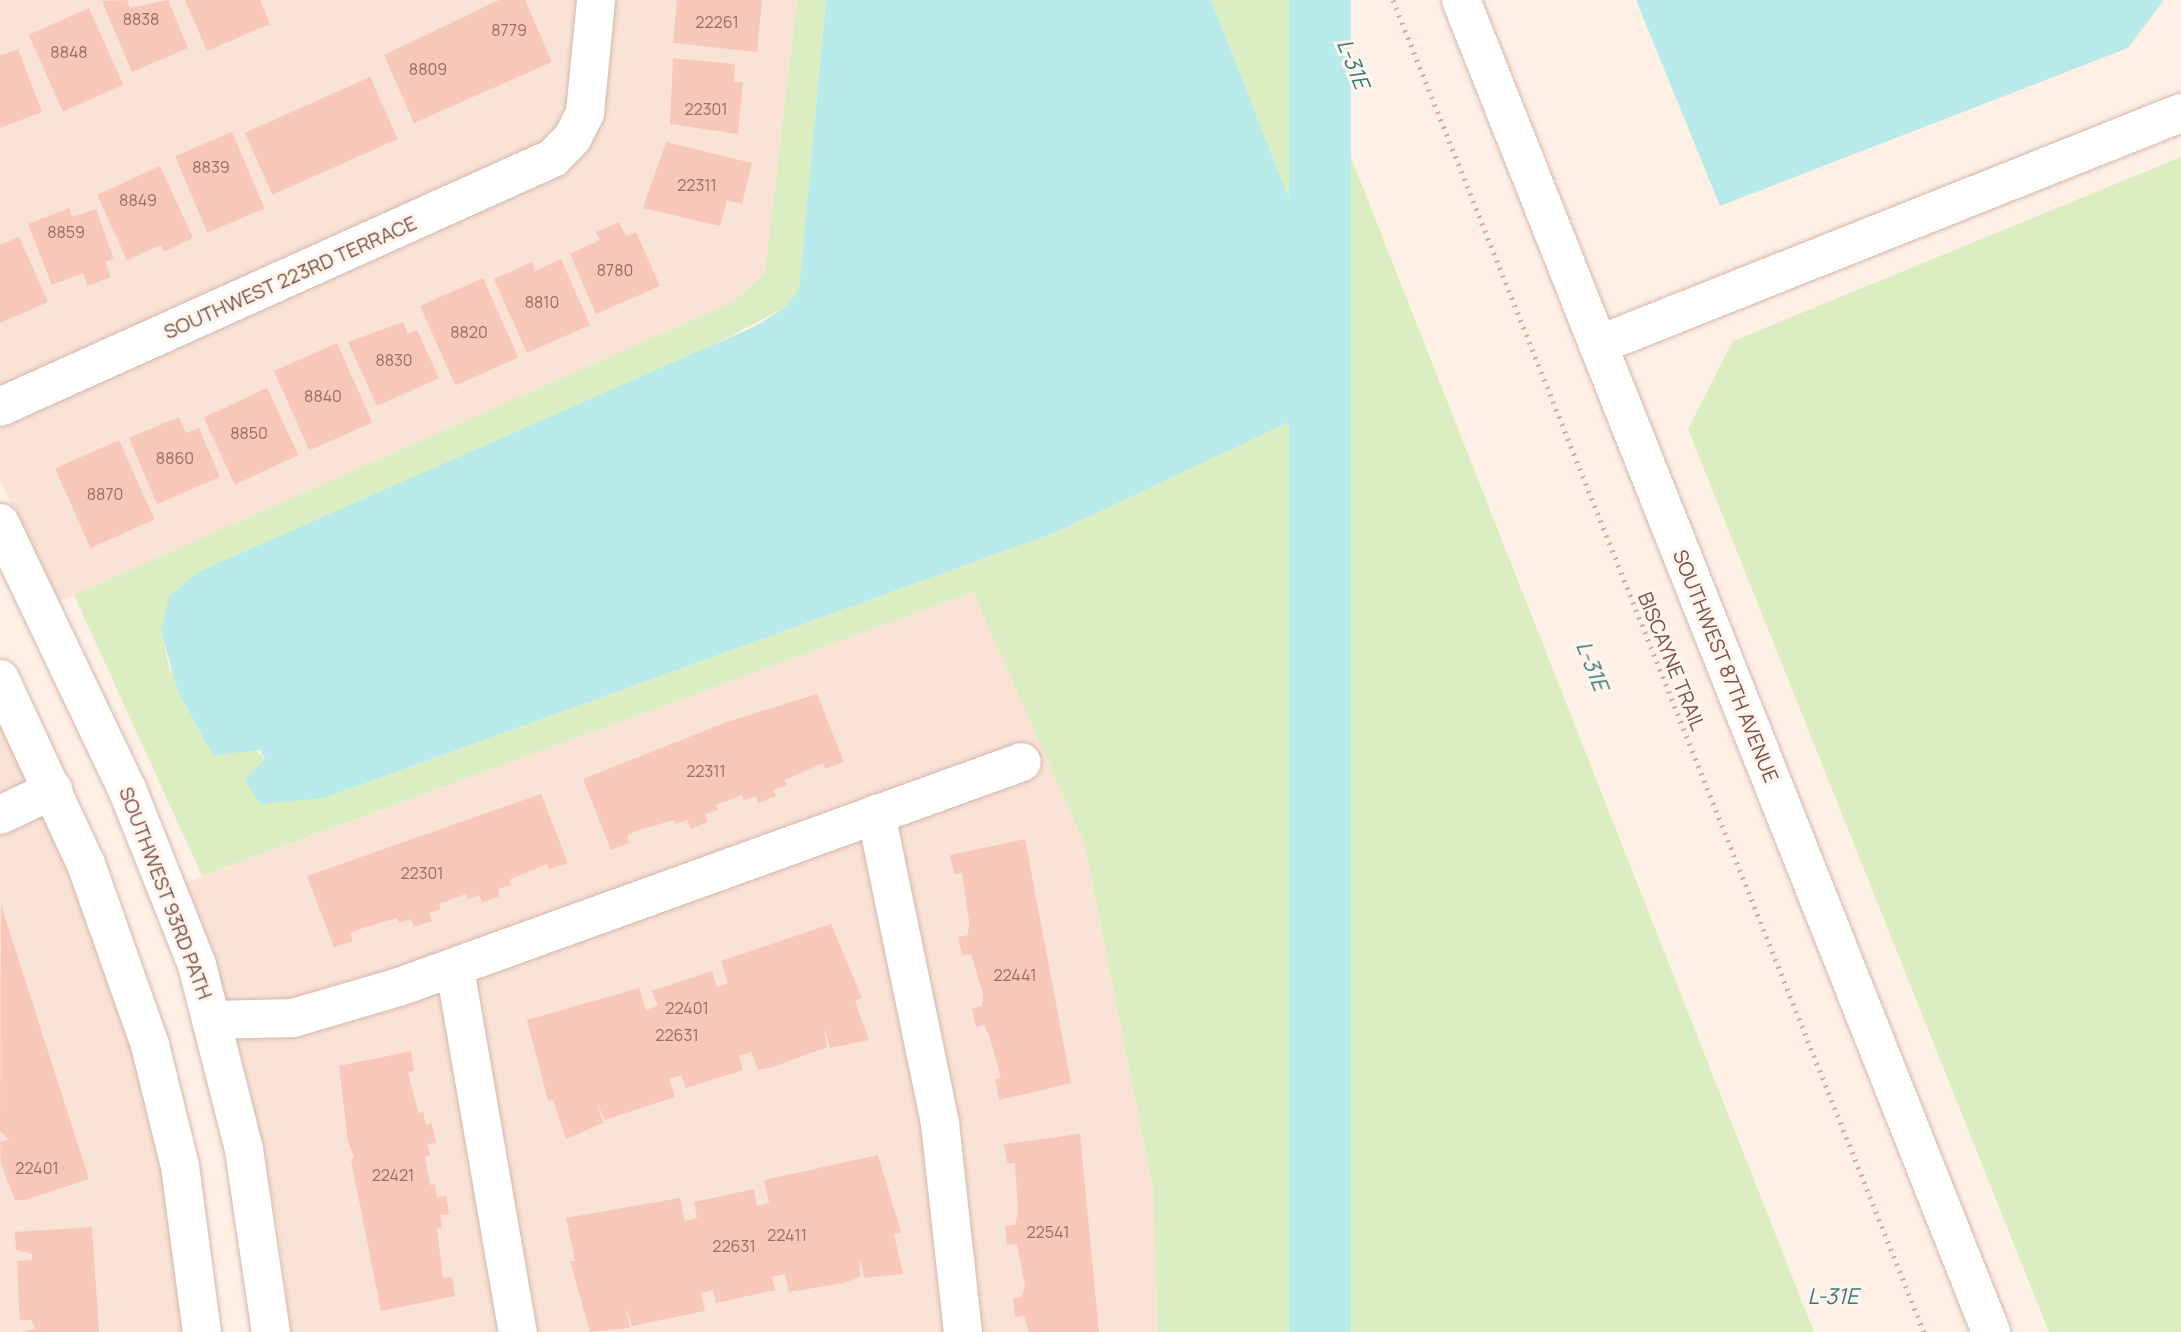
<!DOCTYPE html>
<style>
body{margin:0}
#map{position:relative;width:2181px;height:1332px;overflow:hidden;background:#fef0e5;font-family:Manrope,sans-serif}
div>[style]{position:absolute}
[style*='--x']{left:calc(var(--x)*1px);top:calc(var(--y)*1px);width:calc(var(--w)*1px);rotate:calc(var(--a)*1deg)}
.residential>*{inset:0;background:#f9e3d6}
.green>*{inset:0;background:#dbeec2}
.water>*{inset:0;background:#b7eae9;transform-origin:0 0}
.building>*{inset:0;background:#f7c7ba;transform-origin:0 0}
.path>*{height:5px;margin-top:-2.5px;transform-origin:0;background:repeating-linear-gradient(90deg,#dcaa9c 0 2px,transparent 0 8px)}
.roads{filter:drop-shadow(0 0 2px #d4b7ac) drop-shadow(0 0 2px #d4b7ac)}
.minor>*{height:38px;margin:-19px;padding:0 19px;transform-origin:19px;border-radius:19px;background:#fff}
span{translate:-50% -50%;white-space:nowrap;text-align:center;line-height:1.15;-webkit-text-stroke:6px #fff5ed;paint-order:stroke}
.number-label{font-size:16px;color:#996e64}
.number-label span{-webkit-text-stroke-width:0}
.street-label{font-size:20px;color:#7a5047}
.water-label{font-size:22px;color:#367979;font-style:italic}
</style>
<div id="map">
<div class="residential">
<i style="clip-path:polygon(0 0,797px 0,765px 273px,733px 302px,55px 604px,0 479px)"></i>
<i style="clip-path:polygon(973px 592px,1085px 845px,1153px 1188px,1158px 1332px,290px 1332px,278px 1227px,245px 1068px,184px 883px)"></i>
<i style="clip-path:polygon(0 718px,108px 955px,174px 1211px,189px 1332px,0 1332px)"></i>
</div>
<div class="green">
<i style="clip-path:polygon(797px 0,826px 0,799px 291px,784px 308px,161px 632px,170px 671px,265px 759px,324px 798px,1054px 533px,1302px 416px,1333px 373px,1322px 282px,1211px 0,1289px 0,1814px 1332px,1158px 1332px,1153px 1188px,1085px 845px,973px 592px,202px 876px,74px 595px,733px 302px,765px 273px)"></i>
<i style="clip-path:polygon(2181px 157px,2181px 1332px,2049px 1332px,1688px 429px,1733px 341px)"></i>
</div>
<div class="water">
<i style="clip-path:polygon(826px 0,1211px 0,1322px 282px,1333px 373px,1302px 416px,1054px 533px,324px 798px,260px 804px,245px 780px,265px 759px,260px 750px,213px 755px,178px 691px,161px 632px,169px 597px,198px 572px,756px 326px,784px 308px,799px 290px)"></i>
<i style="left:1289px;top:0;width:62px;height:1432px"></i>
<i style="clip-path:polygon(1636px 0,2164px 0,2128px 48px,1720px 206px)"></i>
</div>
<div class="building">
<i style="clip-path:polygon(127px 0,130px 8px,168px 0,188px 48px,132px 72px,102px 1px)"></i>
<i style="clip-path:polygon(185px 0,260px 0,270px 24px,207px 51px)"></i>
<i style="clip-path:polygon(499px 0,525px 0,552px 62px,414px 123px,384px 55px)"></i>
<i style="clip-path:polygon(677px 0,762px 0,757px 52px,673px 43px)"></i>
<i style="left:89px;top:8px;width:84px;height:66px;rotate:66deg"></i>
<i style="clip-path:polygon(18px 49px,42px 112px,0 128px,0 56px)"></i>
<i style="clip-path:polygon(673px 58px,735px 64px,734px 82px,743px 82px,738px 134px,670px 124px)"></i>
<i style="left:370px;top:77px;width:68px;height:137px;rotate:66deg"></i>
<i style="left:232px;top:132px;width:83px;height:62px;rotate:67deg"></i>
<i style="clip-path:polygon(666px 142px,752px 163px,742px 204px,727px 200px,720px 226px,643px 208px)"></i>
<i style="clip-path:polygon(160px 166px,193px 238px,164px 252px,161px 245px,127px 260px,97px 195px)"></i>
<i style="clip-path:polygon(69px 208px,72px 217px,96px 209px,114px 259px,105px 262px,111px 277px,88px 286px,83px 273px,52px 285px,28px 224px)"></i>
<i style="clip-path:polygon(619px 222px,626px 236px,636px 232px,660px 286px,596px 314px,570px 254px,600px 240px,596px 232px)"></i>
<i style="clip-path:polygon(19px 237px,48px 302px,0 323px,0 245px)"></i>
<i style="clip-path:polygon(561px 259px,590px 325px,527px 353px,494px 279px,532px 262px,535px 271px)"></i>
<i style="left:483px;top:278px;width:87px;height:69px;rotate:66deg"></i>
<i style="clip-path:polygon(403px 322px,408px 334px,417px 330px,439px 378px,377px 406px,348px 342px)"></i>
<i style="left:337px;top:343px;width:87px;height:69px;rotate:66deg"></i>
<i style="left:267px;top:388px;width:74px;height:70px;rotate:65deg"></i>
<i style="clip-path:polygon(179px 417px,186px 433px,199px 428px,220px 477px,157px 504px,129px 438px)"></i>
<i style="left:119px;top:440px;width:87px;height:70px;rotate:66deg"></i>
<i style="clip-path:polygon(817px 694px,844px 762px,825px 769px,823px 763px,785px 780px,787px 785px,773px 790px,776px 796px,758px 803px,756px 796px,744px 801px,742px 795px,716px 805px,718px 810px,705px 814px,708px 822px,691px 829px,687px 820px,675px 824px,674px 820px,639px 830px,627px 835px,629px 843px,611px 850px,583px 779px,727px 722px)"></i>
<i style="clip-path:polygon(541px 794px,568px 863px,549px 869px,547px 864px,509px 880px,511px 885px,498px 889px,500px 896px,482px 903px,479px 895px,468px 899px,466px 894px,439px 904px,441px 909px,429px 913px,432px 921px,414px 927px,411px 919px,399px 923px,397px 918px,363px 928px,350px 933px,353px 941px,334px 947px,307px 876px)"></i>
<i style="clip-path:polygon(1025px 839px,1071px 1083px,999px 1100px,995px 1079px,1001px 1078px,990px 1038px,984px 1025px,976px 1027px,972px 1008px,982px 1006px,983px 994px,971px 954px,962px 955px,958px 937px,968px 935px,969px 921px,962px 873px,954px 874px,950px 855px)"></i>
<i style="clip-path:polygon(1px 905px,89px 1179px,25px 1200px,15px 1200px,1px 1164px,0 1142px,9px 1140px,0 1131px)"></i>
<i style="clip-path:polygon(831px 924px,862px 998px,855px 1001px,869px 1040px,830px 1048px,824px 1028px,827px 1047px,773px 1067px,758px 1070px,751px 1052px,739px 1056px,743px 1070px,686px 1088px,681px 1075px,669px 1079px,675px 1097px,605px 1120px,597px 1103px,603px 1123px,566px 1139px,553px 1100px,548px 1101px,527px 1020px,639px 988px,646px 1010px,658px 1006px,652px 991px,712px 971px,717px 987px,728px 983px,721px 961px)"></i>
<i style="clip-path:polygon(411px 1051px,414px 1071px,408px 1072px,418px 1113px,423px 1112px,426px 1125px,432px 1124px,436px 1143px,428px 1144px,430px 1156px,425px 1157px,430px 1185px,435px 1184px,437px 1197px,446px 1196px,449px 1214px,440px 1215px,442px 1228px,437px 1229px,443px 1278px,452px 1277px,455px 1296px,381px 1311px,351px 1160px,354px 1156px,348px 1142px,339px 1066px)"></i>
<i style="clip-path:polygon(1080px 1134px,1099px 1332px,1029px 1332px,1024px 1316px,1015px 1317px,1013px 1298px,1022px 1297px,1025px 1285px,1017px 1244px,1007px 1245px,1005px 1226px,1015px 1225px,1018px 1212px,1015px 1163px,1007px 1163px,1004px 1144px)"></i>
<i style="clip-path:polygon(878px 1155px,901px 1232px,894px 1234px,903px 1274px,864px 1278px,860px 1258px,860px 1277px,844px 1283px,789px 1292px,785px 1274px,772px 1277px,775px 1290px,716px 1303px,713px 1290px,701px 1293px,705px 1311px,632px 1326px,626px 1308px,630px 1328px,590px 1332px,570px 1261px,575px 1261px,566px 1218px,680px 1198px,685px 1221px,697px 1218px,694px 1202px,754px 1189px,757px 1206px,769px 1203px,764px 1180px)"></i>
<i style="clip-path:polygon(92px 1227px,99px 1332px,21px 1332px,36px 1329px,31px 1320px,20px 1320px,19px 1307px,17px 1261px,32px 1260px,32px 1254px,16px 1250px,15px 1232px)"></i>
</div>
<div class="path">
<i style="--x:1393;--y:0;--w:1434;--a:68.27"></i>
</div>
<div class="roads">
<div class="minor">
<i style="--x:1461;--y:0;--w:1434;--a:68.3"></i>
<i style="--x:1598;--y:345;--w:627;--a:-21.7"></i>
<i style="--x:0;--y:407;--w:606;--a:-24.24"></i>
<i style="--x:553;--y:158;--w:29;--a:-46"></i>
<i style="--x:573;--y:137;--w:27;--a:-63"></i>
<i style="--x:585;--y:113;--w:114;--a:-84.4"></i>
<i style="--x:0;--y:523;--w:295;--a:64.5"></i>
<i style="--x:127;--y:789;--w:189;--a:68.3"></i>
<i style="--x:197;--y:965;--w:191;--a:75.7"></i>
<i style="--x:244;--y:1150;--w:184;--a:81.6"></i>
<i style="--x:0;--y:679;--w:204;--a:65.1"></i>
<i style="--x:86;--y:864;--w:192;--a:70.5"></i>
<i style="--x:150;--y:1045;--w:125;--a:76.1"></i>
<i style="--x:180;--y:1166;--w:167;--a:82.5"></i>
<i style="--x:876;--y:814;--w:317;--a:78.3"></i>
<i style="--x:940;--y:1124;--w:209;--a:83.7"></i>
<i style="--x:0;--y:815;--w:59;--a:-25.3"></i>
<i style="--x:455;--y:969;--w:368;--a:80.2"></i>
<i style="--x:213;--y:1020;--w:80;--a:-1.4"></i>
<i style="--x:293;--y:1018;--w:110;--a:-16.3"></i>
<i style="--x:399;--y:987;--w:662;--a:-19.86"></i>
</div>
</div>
<div class="number-label">
<span style="left:141px;top:19px">8838</span>
<span style="left:717px;top:22px">22261</span>
<span style="left:509px;top:30px">8779</span>
<span style="left:69px;top:52px">8848</span>
<span style="left:428px;top:69px">8809</span>
<span style="left:706px;top:109px">22301</span>
<span style="left:211px;top:167px">8839</span>
<span style="left:697px;top:185px">22311</span>
<span style="left:138px;top:200px">8849</span>
<span style="left:66px;top:232px">8859</span>
<span style="left:615px;top:270px">8780</span>
<span style="left:542px;top:302px">8810</span>
<span style="left:469px;top:332px">8820</span>
<span style="left:394px;top:360px">8830</span>
<span style="left:323px;top:396px">8840</span>
<span style="left:249px;top:433px">8850</span>
<span style="left:175px;top:458px">8860</span>
<span style="left:105px;top:494px">8870</span>
<span style="left:706px;top:771px">22311</span>
<span style="left:422px;top:873px">22301</span>
<span style="left:1015px;top:975px">22441</span>
<span style="left:687px;top:1008px">22401</span>
<span style="left:677px;top:1035px">22631</span>
<span style="left:37px;top:1168px">22401</span>
<span style="left:393px;top:1175px">22421</span>
<span style="left:1048px;top:1232px">22541</span>
<span style="left:787px;top:1235px">22411</span>
<span style="left:734px;top:1246px">22631</span>
</div>
<div class="street-label">
<span style="left:290px;top:277px;rotate:-24deg">SOUTHWEST 223RD TERRACE</span>
<span style="left:1672px;top:661px;rotate:68deg">BISCAYNE TRAIL</span>
<span style="left:1726px;top:666px;rotate:68deg">SOUTHWEST 87TH AVENUE</span>
<span style="left:166px;top:893px;rotate:69deg">SOUTHWEST 93RD PATH</span>
</div>
<div class="water-label">
<span style="left:1353px;top:64px;rotate:68deg">L-31E</span>
<span style="left:1592px;top:666px;rotate:68deg">L-31E</span>
<span style="left:1833px;top:1297px">L-31E</span>
</div>
</div>
